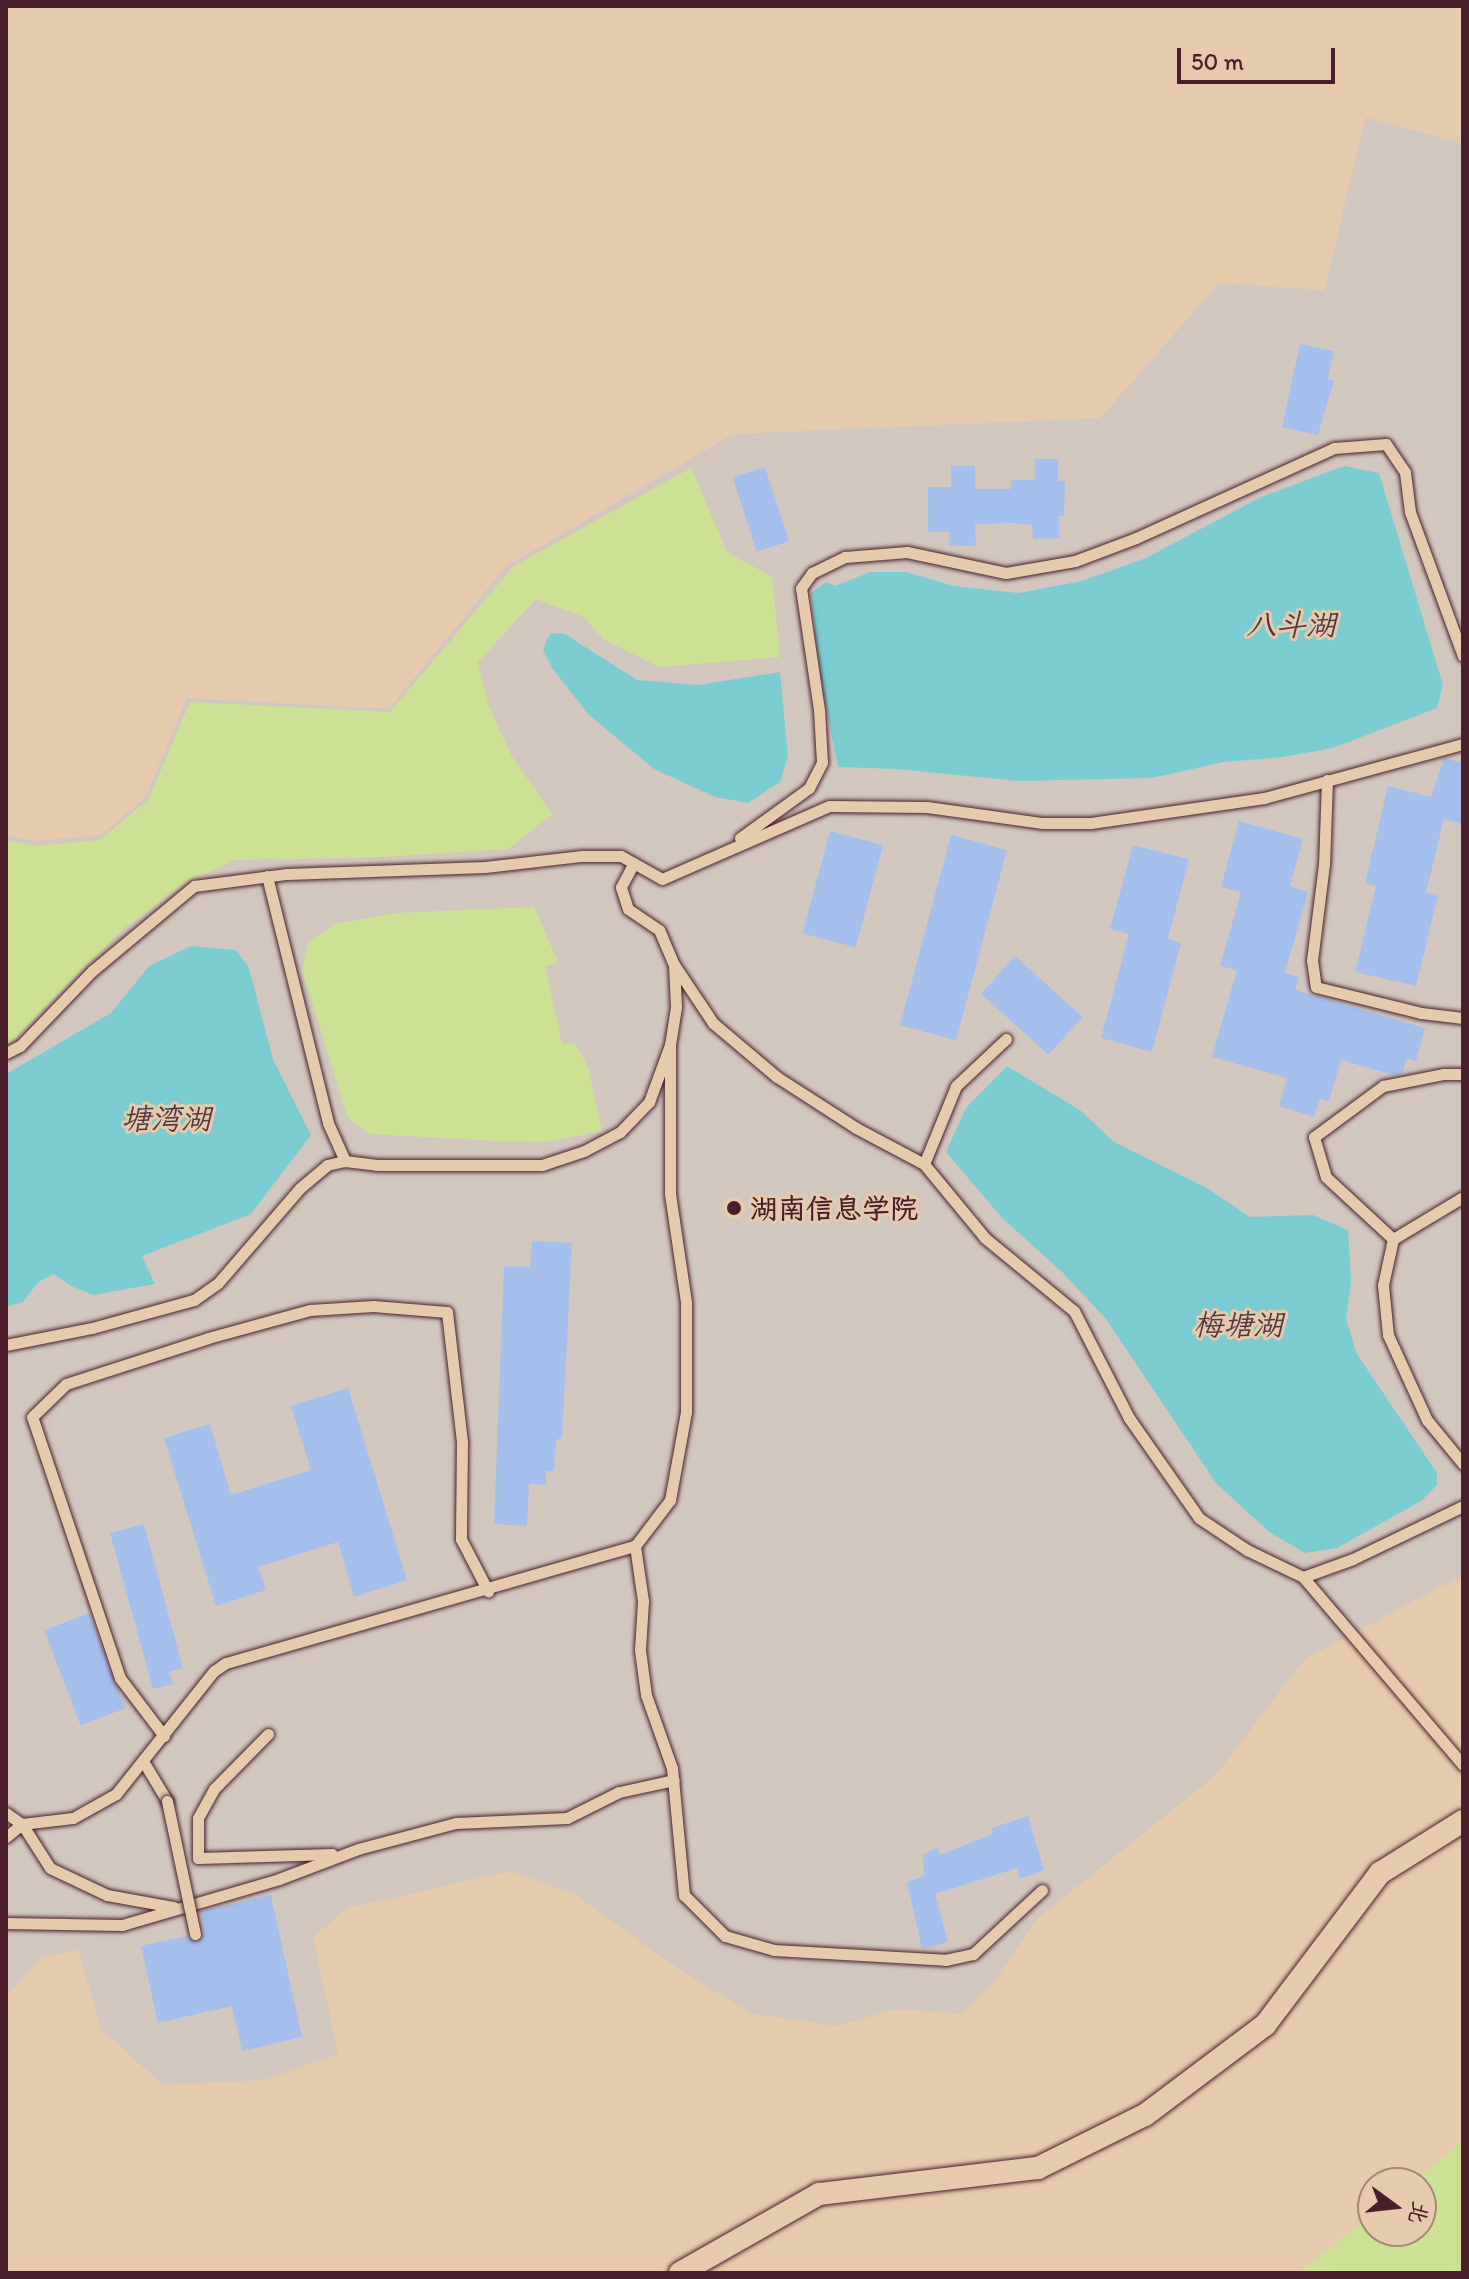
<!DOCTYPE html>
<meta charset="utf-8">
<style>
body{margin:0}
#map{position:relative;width:1469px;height:2279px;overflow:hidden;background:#e5cbac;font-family:Itim,"LXGW WenKai TC",sans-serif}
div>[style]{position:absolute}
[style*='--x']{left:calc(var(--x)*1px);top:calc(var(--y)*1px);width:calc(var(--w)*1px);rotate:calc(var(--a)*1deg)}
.built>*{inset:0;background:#d2c7bf}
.green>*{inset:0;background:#cde195}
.water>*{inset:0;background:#7ccdd2}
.building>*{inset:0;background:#a4bfec;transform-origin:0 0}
.roads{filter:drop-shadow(0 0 2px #4a1f2b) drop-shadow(0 0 2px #4a1f2b)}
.service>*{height:11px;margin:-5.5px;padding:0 5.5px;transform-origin:5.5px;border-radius:5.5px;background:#e5cbac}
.minor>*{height:22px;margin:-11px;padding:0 11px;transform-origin:11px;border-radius:11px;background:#e5cbac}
.bridges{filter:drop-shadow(0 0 2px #4a1f2b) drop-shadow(0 0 2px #4a1f2b)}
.service-bridge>*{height:11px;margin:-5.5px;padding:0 5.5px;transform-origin:5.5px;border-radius:5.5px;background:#e5cbac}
.dots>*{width:22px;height:22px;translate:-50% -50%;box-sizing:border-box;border:4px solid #e5cbac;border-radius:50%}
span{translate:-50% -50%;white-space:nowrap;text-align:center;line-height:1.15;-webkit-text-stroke:6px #e5cbac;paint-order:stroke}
.poi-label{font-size:28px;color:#4a1f2b;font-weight:700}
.left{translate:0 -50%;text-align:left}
.water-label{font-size:30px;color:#523944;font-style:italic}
.frame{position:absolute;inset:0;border:8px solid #4a1f2b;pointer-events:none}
.north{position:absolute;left:1357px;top:2167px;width:80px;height:80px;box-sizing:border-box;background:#e5cbac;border:2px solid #a78678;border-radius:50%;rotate:105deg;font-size:22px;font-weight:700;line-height:32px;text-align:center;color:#4a1f2b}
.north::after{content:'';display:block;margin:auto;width:28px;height:36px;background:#4a1f2b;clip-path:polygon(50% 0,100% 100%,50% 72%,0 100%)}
.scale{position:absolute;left:1177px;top:48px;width:158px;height:36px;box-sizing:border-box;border:4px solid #4a1f2b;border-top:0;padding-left:10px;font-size:24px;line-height:28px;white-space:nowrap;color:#4a1f2b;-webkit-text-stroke:6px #e5cbac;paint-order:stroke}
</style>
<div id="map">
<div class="built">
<i style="clip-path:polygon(1366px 117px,1463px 144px,1463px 1575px,1305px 1659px,1215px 1776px,1037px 1919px,993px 1983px,961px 2014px,897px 2009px,836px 2026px,749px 2013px,667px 1961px,576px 1895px,511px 1871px,348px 1908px,313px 1937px,338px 2054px,264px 2080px,163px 2085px,101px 2029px,78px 1949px,41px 1958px,6px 1997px,6px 835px,34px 841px,101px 835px,145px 798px,187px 698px,389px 709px,505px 567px,733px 434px,1100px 418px,1219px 283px,1324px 290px)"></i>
</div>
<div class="green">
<i style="clip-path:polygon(691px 468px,727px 552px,772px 577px,780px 657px,660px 667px,604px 640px,584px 617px,536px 599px,478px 662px,489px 707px,511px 755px,552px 814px,508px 849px,381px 857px,235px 860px,187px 882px,121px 931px,6px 1047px,6px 840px,35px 846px,100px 840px,148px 800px,190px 702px,390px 712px,514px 566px)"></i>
<i style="clip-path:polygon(534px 907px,558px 962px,545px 966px,562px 1044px,575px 1043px,588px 1067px,602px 1131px,547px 1142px,496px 1141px,369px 1134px,348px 1118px,302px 970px,308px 943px,335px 924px,396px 913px)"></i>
<i style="clip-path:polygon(1463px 2141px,1463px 2273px,1299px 2273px,1373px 2213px,1373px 2231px,1421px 2231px,1421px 2183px,1411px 2183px)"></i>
</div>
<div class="water">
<i style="clip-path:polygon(1344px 466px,1379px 473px,1443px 685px,1437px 708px,1333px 748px,1283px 757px,1224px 762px,1152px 778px,1019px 781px,897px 769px,838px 767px,819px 674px,811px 593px,826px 582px,835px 586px,870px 572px,906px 572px,954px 586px,1019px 593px,1082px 581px,1146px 558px,1261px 497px)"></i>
<i style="clip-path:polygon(550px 633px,565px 634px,637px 680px,699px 685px,780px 672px,788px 756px,780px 782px,748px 803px,715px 797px,654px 769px,589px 715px,552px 668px,543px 650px)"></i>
<i style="clip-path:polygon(191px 946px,236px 950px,249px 968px,273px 1059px,311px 1135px,251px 1214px,142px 1256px,155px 1284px,93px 1295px,71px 1286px,54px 1274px,38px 1282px,23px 1302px,6px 1307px,6px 1074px,111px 1013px,149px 966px)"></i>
<i style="clip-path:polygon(1007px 1066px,1080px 1110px,1114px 1142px,1207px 1188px,1250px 1217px,1313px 1215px,1348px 1230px,1351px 1281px,1346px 1319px,1357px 1354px,1437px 1473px,1437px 1485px,1421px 1501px,1337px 1548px,1305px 1553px,1268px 1531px,1216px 1483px,1106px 1319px,1062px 1272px,1002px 1218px,946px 1152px,966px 1108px)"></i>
</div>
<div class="building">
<i style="clip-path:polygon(1300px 344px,1334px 351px,1328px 379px,1334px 380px,1318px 435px,1282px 427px)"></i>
<i style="clip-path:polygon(1035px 459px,1058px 459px,1058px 481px,1065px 481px,1064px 516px,1059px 516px,1059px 538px,1033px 539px,1032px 525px,1011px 523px,975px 524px,976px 546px,949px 546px,949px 532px,928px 532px,928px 487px,951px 487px,951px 466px,975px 466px,975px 489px,1011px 489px,1011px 480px,1035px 480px)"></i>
<i style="left:765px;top:467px;width:78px;height:34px;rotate:72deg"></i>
<i style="clip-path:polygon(1444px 758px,1463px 763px,1463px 824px,1444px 819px,1426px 893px,1438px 896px,1416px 986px,1355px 972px,1376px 886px,1365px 883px,1388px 786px,1431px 797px)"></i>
<i style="clip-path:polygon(1239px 821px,1303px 839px,1290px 886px,1308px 892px,1285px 973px,1299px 977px,1295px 990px,1425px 1028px,1416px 1061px,1407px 1058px,1402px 1074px,1393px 1075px,1341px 1060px,1329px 1101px,1320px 1099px,1314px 1117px,1279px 1106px,1287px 1078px,1212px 1057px,1237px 970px,1220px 966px,1241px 892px,1221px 887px)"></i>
<i style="left:830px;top:831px;width:55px;height:106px;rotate:15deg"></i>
<i style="left:951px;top:835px;width:58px;height:197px;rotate:15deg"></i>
<i style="clip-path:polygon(1133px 845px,1189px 859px,1168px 939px,1181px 943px,1152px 1052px,1101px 1038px,1129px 934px,1110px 929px)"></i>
<i style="left:1015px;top:956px;width:91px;height:51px;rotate:42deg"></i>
<i style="clip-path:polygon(532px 1241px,572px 1243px,562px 1438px,556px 1440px,554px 1471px,546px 1471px,546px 1485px,529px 1484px,527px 1526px,494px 1524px,504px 1266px,530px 1267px)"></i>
<i style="clip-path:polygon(348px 1388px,407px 1580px,354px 1597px,338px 1542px,258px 1567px,266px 1590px,216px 1606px,164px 1438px,210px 1424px,231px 1495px,311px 1470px,291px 1406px)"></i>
<i style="clip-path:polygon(144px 1524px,183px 1668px,169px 1672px,173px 1684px,153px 1689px,110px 1533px)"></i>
<i style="left:89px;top:1613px;width:102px;height:48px;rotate:69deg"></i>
<i style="clip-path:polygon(1028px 1816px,1044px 1870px,1020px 1879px,1017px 1868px,935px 1894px,948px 1942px,922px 1949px,907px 1882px,924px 1876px,923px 1855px,938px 1847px,940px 1855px,993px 1834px,992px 1828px)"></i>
<i style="clip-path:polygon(271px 1895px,302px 2037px,242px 2051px,232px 2006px,158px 2023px,141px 1946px,187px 1936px,197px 1942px,205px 1932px,200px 1911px)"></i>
</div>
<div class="roads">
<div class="service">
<i style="--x:1327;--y:780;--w:84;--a:92"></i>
<i style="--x:1324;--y:864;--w:97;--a:97.1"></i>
<i style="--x:1312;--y:960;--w:27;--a:82"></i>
<i style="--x:1316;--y:987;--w:108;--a:13.9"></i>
<i style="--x:1421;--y:1013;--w:42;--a:6.8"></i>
<i style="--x:740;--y:838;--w:85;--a:-35.9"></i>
<i style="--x:809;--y:788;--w:29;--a:-63"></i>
<i style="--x:822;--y:762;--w:52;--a:-93.3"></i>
<i style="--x:819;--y:710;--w:123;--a:-98.4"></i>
<i style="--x:801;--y:588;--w:19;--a:-54"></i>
<i style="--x:812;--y:573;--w:37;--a:-26"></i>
<i style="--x:845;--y:557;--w:62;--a:-4.6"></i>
<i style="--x:907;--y:552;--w:101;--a:12"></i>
<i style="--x:1006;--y:573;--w:70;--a:-9.9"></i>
<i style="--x:1075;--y:561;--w:65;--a:-20.7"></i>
<i style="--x:1136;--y:538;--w:217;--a:-24.4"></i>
<i style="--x:1334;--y:448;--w:52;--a:-4.4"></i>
<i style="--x:1386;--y:444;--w:34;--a:56"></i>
<i style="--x:1405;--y:472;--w:40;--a:82.9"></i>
<i style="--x:1410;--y:512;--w:153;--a:69.8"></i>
<i style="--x:267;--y:876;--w:254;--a:76.1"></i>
<i style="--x:328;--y:1123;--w:42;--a:65.9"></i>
<i style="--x:345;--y:1161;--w:32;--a:7"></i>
<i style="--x:377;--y:1165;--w:165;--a:0"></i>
<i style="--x:542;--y:1165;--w:44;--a:-18.4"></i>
<i style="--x:584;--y:1151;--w:41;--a:-27.8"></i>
<i style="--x:620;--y:1132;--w:42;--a:-46"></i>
<i style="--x:649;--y:1102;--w:61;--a:-69.8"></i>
<i style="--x:670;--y:1045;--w:38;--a:-81"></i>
<i style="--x:676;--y:1007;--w:42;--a:-92.7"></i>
<i style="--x:674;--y:965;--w:38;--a:-113"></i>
<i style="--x:659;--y:930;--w:37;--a:-146"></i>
<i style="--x:628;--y:909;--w:23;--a:-108"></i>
<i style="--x:621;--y:887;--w:27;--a:-62"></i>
<i style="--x:675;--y:966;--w:69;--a:56.3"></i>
<i style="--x:713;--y:1023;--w:84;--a:40.2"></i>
<i style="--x:777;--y:1077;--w:94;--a:32.8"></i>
<i style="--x:856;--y:1128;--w:77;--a:27.9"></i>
<i style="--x:1006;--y:1039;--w:69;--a:136.8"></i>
<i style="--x:956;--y:1086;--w:84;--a:112.3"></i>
<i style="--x:924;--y:1164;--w:96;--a:50.5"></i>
<i style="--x:985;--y:1238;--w:115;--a:39.4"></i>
<i style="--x:1074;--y:1311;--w:120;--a:62.8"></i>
<i style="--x:1129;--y:1418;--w:122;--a:55"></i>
<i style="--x:1199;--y:1518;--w:58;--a:33.7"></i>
<i style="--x:1247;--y:1550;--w:62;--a:25.7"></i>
<i style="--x:6;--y:1053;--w:16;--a:-27"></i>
<i style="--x:20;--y:1046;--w:104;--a:-46.2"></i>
<i style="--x:92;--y:971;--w:133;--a:-39.8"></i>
<i style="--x:194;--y:886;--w:94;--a:-7.4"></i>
<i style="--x:287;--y:874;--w:198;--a:-2"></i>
<i style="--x:485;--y:867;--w:98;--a:-6.5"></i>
<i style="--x:582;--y:856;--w:39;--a:0"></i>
<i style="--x:621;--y:856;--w:47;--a:29.3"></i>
<i style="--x:662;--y:879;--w:182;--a:-23.6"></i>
<i style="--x:829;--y:806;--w:98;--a:0.6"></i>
<i style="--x:927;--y:807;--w:117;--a:7.9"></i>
<i style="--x:1043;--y:823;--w:48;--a:0"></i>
<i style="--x:1091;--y:823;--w:175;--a:-8.2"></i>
<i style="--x:1264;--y:798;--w:206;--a:-15.2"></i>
<i style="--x:1463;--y:1197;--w:82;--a:149"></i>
<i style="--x:1393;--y:1239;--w:47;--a:102.3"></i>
<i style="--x:1383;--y:1285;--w:50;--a:84.3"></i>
<i style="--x:1388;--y:1335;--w:94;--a:65.4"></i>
<i style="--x:1427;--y:1420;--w:57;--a:50.7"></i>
<i style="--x:1393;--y:1239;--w:91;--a:-137.2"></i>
<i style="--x:1326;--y:1177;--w:42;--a:-106.7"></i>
<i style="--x:1314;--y:1137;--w:86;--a:-36.5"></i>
<i style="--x:1383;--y:1086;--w:61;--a:-11.3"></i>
<i style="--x:1443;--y:1074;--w:20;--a:0"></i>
<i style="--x:6;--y:1345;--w:88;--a:-11.2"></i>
<i style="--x:92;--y:1328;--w:106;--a:-15.4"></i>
<i style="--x:194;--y:1300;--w:29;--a:-35"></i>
<i style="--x:218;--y:1283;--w:125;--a:-49.2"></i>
<i style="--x:300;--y:1188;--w:35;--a:-40"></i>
<i style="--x:327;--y:1165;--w:18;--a:-13"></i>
<i style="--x:1463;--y:1506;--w:122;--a:154.3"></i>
<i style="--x:1353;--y:1559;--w:53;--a:160.2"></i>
<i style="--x:1303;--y:1577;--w:247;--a:49.6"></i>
<i style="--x:635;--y:1546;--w:56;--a:81.7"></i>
<i style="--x:643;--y:1601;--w:49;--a:93.5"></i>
<i style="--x:640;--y:1650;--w:45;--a:82.4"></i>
<i style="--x:646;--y:1695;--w:77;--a:70.4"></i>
<i style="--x:672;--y:1768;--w:128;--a:84.6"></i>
<i style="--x:684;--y:1895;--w:58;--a:45"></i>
<i style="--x:725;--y:1936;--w:51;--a:15.9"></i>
<i style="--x:774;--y:1950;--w:171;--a:3.3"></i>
<i style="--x:945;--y:1960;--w:29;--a:-12"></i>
<i style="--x:973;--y:1954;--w:94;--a:-42.8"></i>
<i style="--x:268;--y:1734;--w:77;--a:134.5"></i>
<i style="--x:214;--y:1789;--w:33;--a:119"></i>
<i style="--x:198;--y:1818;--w:40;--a:90"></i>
<i style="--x:198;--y:1858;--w:134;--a:-1.7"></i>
<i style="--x:164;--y:1736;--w:73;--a:-127.2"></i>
<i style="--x:120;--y:1678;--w:275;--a:-108.6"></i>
<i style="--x:32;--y:1417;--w:47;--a:-44.1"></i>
<i style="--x:66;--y:1384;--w:149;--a:-17.9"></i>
<i style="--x:208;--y:1338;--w:106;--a:-15.4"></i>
<i style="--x:310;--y:1310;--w:63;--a:-3.6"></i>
<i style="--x:373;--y:1306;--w:74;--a:4.6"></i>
<i style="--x:447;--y:1312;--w:130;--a:83.4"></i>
<i style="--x:462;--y:1441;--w:98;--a:90.6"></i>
<i style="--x:461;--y:1539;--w:59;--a:62.6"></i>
<i style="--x:143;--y:1761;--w:47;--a:59"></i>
<i style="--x:6;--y:1813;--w:19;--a:35"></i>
<i style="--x:22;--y:1824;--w:51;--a:-6.7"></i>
<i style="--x:73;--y:1818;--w:49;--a:-29.2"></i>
<i style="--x:116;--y:1794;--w:157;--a:-51.5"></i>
<i style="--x:214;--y:1671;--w:14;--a:-34"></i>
<i style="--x:226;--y:1663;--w:425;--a:-16"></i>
<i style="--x:635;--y:1546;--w:58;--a:-52.7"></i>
<i style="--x:670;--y:1500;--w:89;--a:-79.7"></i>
<i style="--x:686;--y:1412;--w:110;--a:-90"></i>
<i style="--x:686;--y:1302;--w:110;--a:-98.4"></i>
<i style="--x:670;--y:1193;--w:148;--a:-90"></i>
<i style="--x:6;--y:1837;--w:21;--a:-39"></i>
<i style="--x:22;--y:1824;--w:52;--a:57.5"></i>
<i style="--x:50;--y:1868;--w:63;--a:25.3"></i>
<i style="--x:107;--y:1895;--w:68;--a:10.2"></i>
<i style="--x:6;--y:1923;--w:116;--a:1"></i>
<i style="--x:122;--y:1925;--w:164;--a:-16.3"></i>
<i style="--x:279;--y:1879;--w:85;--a:-20.8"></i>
<i style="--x:358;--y:1849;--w:101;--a:-14.9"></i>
<i style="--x:456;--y:1823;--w:111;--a:-2.6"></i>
<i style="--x:567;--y:1818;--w:58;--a:-26.6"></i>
<i style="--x:619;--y:1792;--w:56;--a:-12.3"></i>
</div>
<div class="minor">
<i style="--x:680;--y:2273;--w:160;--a:-29.6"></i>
<i style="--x:819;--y:2194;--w:221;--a:-6.8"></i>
<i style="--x:1038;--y:2168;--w:119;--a:-26.4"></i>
<i style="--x:1145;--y:2115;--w:150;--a:-36.9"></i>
<i style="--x:1265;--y:2025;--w:191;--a:-52.9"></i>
<i style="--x:1380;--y:1873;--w:98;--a:-32.1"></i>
</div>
</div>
<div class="bridges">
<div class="service-bridge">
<i style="--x:167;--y:1801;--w:136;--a:78.1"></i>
</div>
</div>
<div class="dots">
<i style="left:734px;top:1208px;background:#4a1f2b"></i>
</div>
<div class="poi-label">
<span class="left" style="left:750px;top:1208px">湖南信息学院</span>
</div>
<div class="water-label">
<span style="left:1291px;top:625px">八斗湖</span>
<span style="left:166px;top:1119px">塘湾湖</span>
<span style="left:1238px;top:1325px">梅塘湖</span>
</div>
<div class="frame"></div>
<div class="north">北</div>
<div class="scale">50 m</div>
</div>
